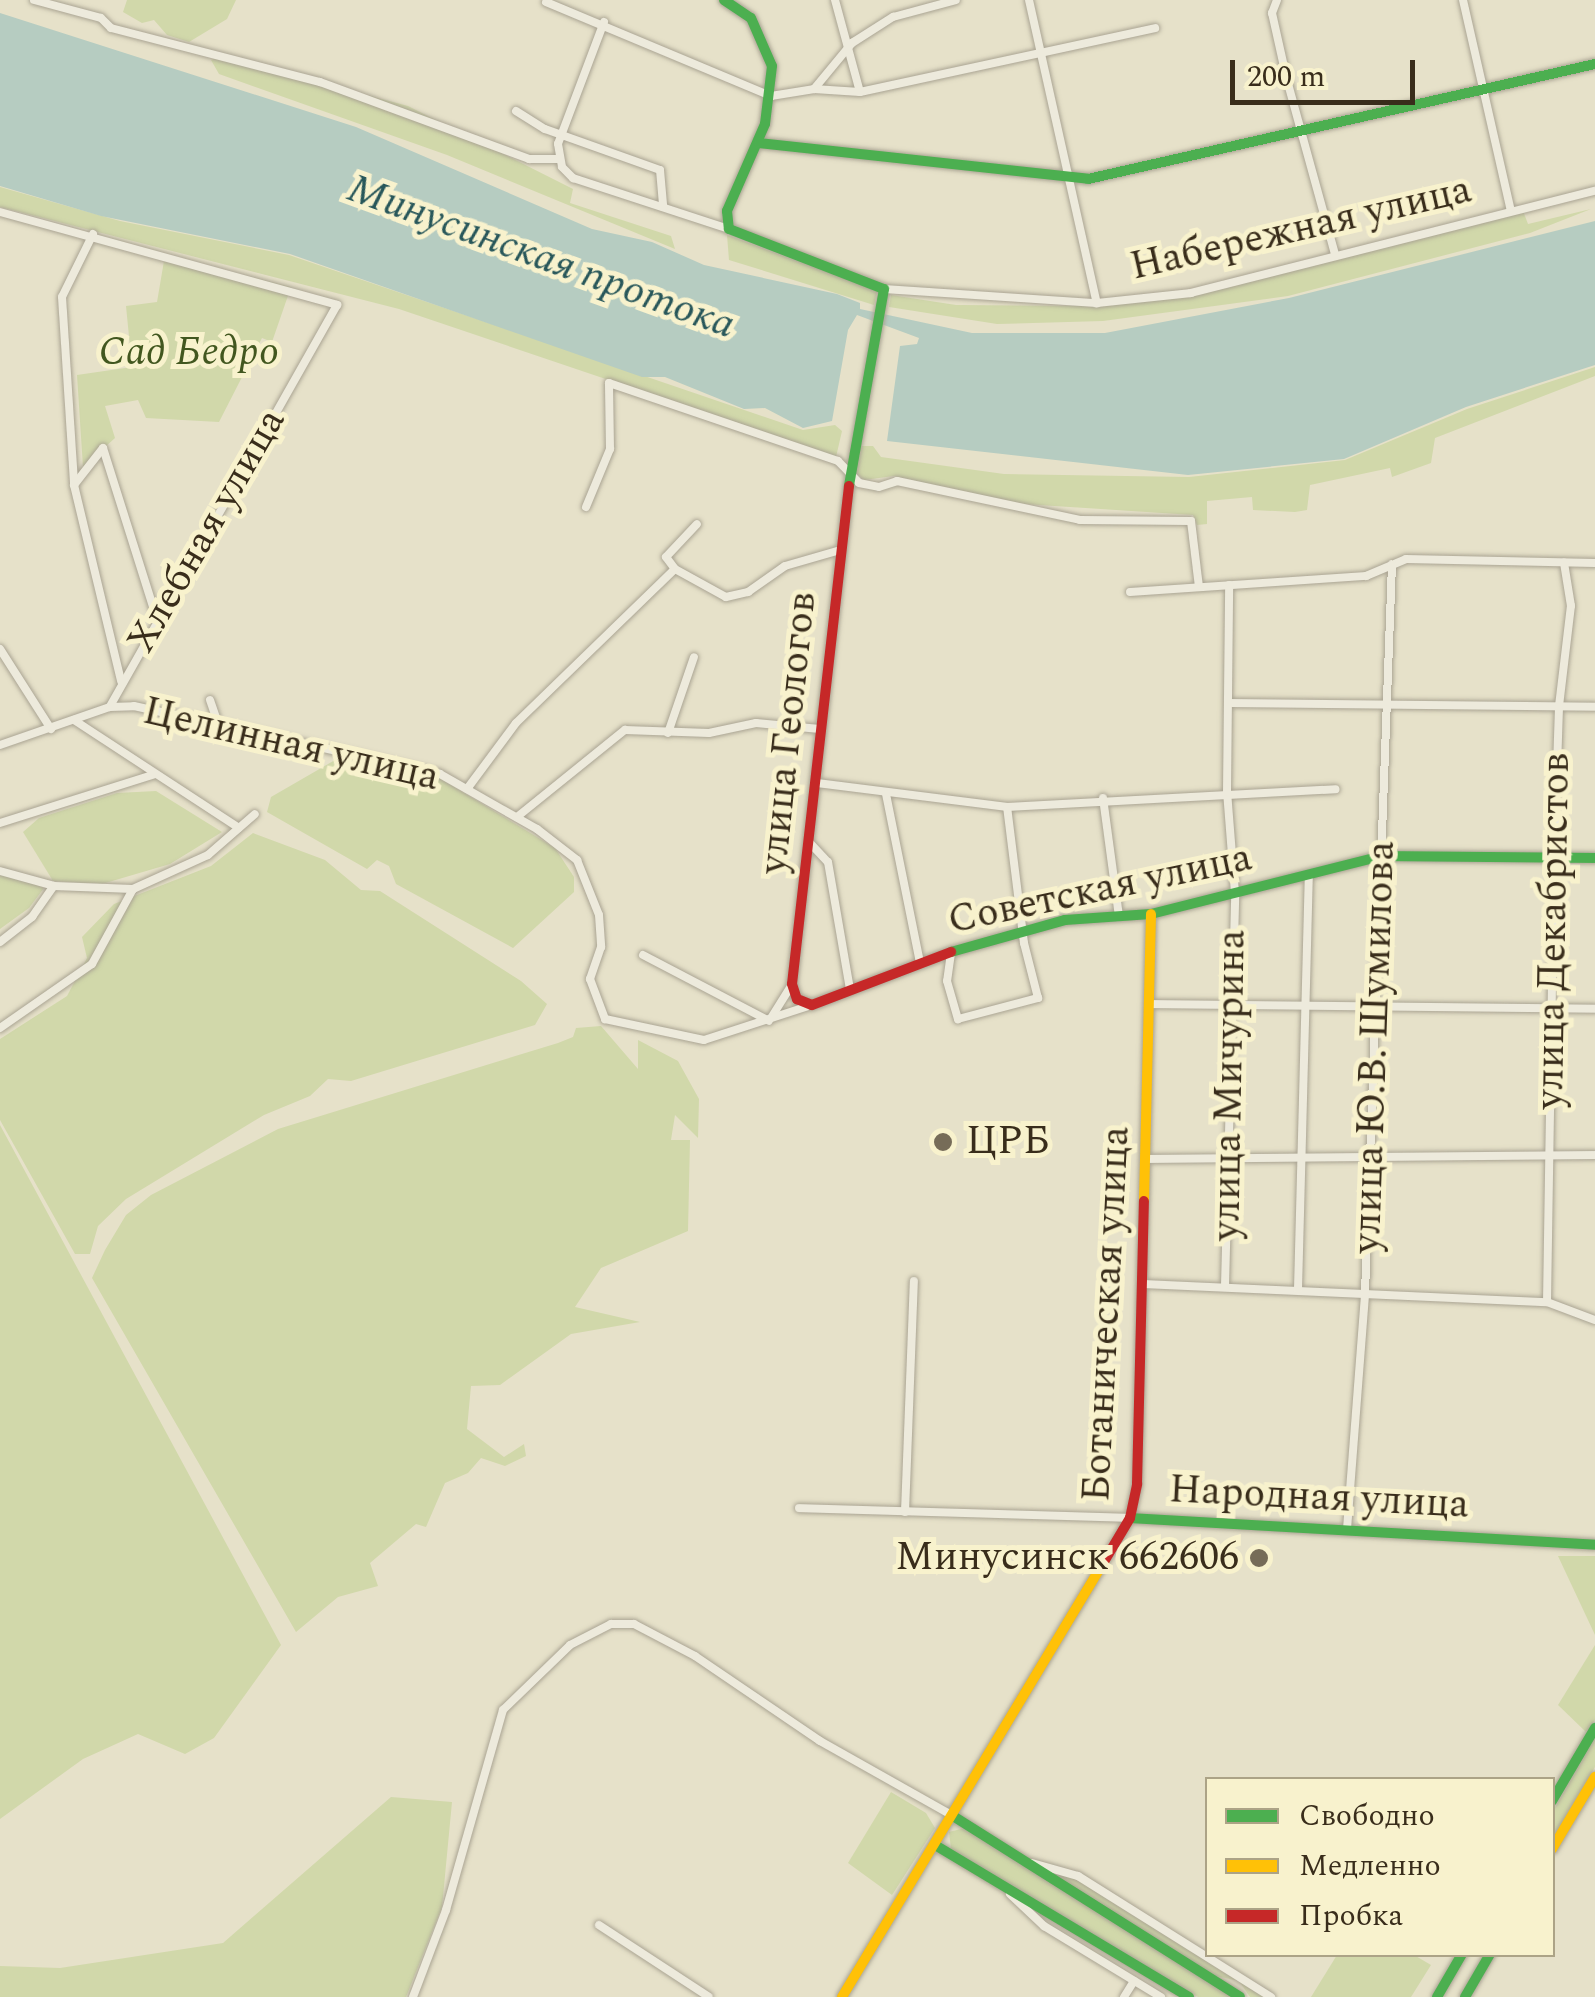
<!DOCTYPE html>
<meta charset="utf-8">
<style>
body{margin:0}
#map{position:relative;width:1595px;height:1997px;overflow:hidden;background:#e6e1c9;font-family:Spectral,serif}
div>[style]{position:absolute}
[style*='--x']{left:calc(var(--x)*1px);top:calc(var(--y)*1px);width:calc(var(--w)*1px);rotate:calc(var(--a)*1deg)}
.green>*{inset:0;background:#d1d8aa}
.water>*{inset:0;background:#b6ccc1}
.roads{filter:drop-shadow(0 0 2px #aaa493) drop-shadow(0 0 2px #aaa493)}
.street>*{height:8px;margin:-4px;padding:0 4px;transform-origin:4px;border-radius:4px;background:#edeadc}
.fast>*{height:10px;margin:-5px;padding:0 5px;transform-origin:5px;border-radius:5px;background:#4caf50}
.slow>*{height:10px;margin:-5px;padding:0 5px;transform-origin:5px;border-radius:5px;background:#ffc107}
.jam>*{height:10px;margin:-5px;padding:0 5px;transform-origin:5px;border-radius:5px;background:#c62828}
.dots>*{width:28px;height:28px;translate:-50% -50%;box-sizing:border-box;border:5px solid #f8f2cd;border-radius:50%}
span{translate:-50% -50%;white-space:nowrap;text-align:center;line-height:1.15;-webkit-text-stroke:10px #f8f2cd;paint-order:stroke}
.street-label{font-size:40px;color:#392d1b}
.park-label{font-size:40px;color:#42571f;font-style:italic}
.poi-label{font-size:40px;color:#392d1b}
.left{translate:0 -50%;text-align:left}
.right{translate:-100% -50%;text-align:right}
.water-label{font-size:42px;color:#28575a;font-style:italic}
.legend{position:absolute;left:1205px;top:1777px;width:350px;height:180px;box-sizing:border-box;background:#f8f2cd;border:2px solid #aca386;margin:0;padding:12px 18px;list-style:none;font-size:30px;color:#392d1b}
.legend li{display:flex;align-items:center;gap:20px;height:50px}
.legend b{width:50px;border:2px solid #aca386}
.scale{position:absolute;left:1230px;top:60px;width:185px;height:45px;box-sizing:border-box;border:5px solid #392d1b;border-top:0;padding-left:12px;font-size:30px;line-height:35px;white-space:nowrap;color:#392d1b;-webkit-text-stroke:8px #f8f2cd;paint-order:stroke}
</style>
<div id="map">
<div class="green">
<i style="clip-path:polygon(127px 0,236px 0,227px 19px,189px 42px,167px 35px,154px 20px,142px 23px,123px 12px)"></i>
<i style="clip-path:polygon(221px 56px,408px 106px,573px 189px,570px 203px,671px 236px,675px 249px,447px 155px,219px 74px,211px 60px)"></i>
<i style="clip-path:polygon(0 187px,120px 221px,289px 255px,803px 430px,835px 425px,842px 431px,836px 457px,399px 309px,0 207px)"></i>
<i style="clip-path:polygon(1591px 209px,1530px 233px,1288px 296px,1103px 321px,997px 324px,889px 307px,891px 295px,956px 305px,1097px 306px,1192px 295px,1523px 211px,1528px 224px)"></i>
<i style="clip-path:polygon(727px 235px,877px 291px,874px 305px,729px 260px)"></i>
<i style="clip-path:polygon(165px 255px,291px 287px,272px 342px,262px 338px,219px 422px,146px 418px,138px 400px,105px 406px,115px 438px,83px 467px,77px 375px,132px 367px,126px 306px,157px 302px)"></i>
<i style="clip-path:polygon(1595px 367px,1595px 376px,1435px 438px,1431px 463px,1392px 477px,1390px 468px,1310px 485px,1307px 510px,1295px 512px,1253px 510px,1252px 497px,1207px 501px,1207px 524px,1197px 525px,1193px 515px,1009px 503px,894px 476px,864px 480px,854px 471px,861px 446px,873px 446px,881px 457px,1004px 474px,1189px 477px,1345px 460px,1467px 409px)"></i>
<i style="clip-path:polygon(335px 760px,436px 776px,555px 848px,574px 877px,574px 892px,513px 948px,396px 884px,389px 866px,377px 860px,367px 869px,267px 812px,271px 797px)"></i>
<i style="clip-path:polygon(156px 791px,222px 832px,170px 864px,102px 884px,53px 881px,23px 832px,39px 818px,117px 793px)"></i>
<i style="clip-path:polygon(253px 833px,325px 860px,361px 890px,380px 891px,521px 981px,547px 1004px,535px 1025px,351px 1081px,328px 1079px,310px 1096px,264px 1115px,126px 1199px,98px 1226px,90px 1254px,75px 1254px,0 1120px,0 1039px,67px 996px,87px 958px,82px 937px,114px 904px,211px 866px)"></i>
<i style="clip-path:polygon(0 869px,44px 888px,29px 908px,0 929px)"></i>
<i style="clip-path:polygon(601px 1026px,638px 1069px,638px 1040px,678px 1061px,699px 1099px,698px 1138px,675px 1115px,671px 1140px,690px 1140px,688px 1231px,601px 1268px,575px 1307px,640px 1322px,571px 1334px,500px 1385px,471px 1386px,467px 1429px,504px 1457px,524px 1444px,526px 1456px,505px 1466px,481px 1458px,468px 1473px,445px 1483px,426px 1527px,416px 1524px,370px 1563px,378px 1586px,338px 1597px,296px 1632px,92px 1278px,105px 1250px,126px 1215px,151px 1195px,278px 1129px,558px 1043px,573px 1037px,576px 1028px)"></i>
<i style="clip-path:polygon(0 1125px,281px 1645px,214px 1738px,185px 1754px,138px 1734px,83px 1759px,0 1819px)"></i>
<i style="clip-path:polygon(1558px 1556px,1595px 1556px,1595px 1635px)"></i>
<i style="clip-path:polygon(1595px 1645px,1595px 1720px,1586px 1732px,1558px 1705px)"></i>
<i style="clip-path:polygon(1595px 1738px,1595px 1767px,1552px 1840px,1553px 1811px)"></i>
<i style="clip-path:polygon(891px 1792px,926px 1813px,935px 1828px,892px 1895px,848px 1863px)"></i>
<i style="clip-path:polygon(391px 1797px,452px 1802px,442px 1907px,406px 1997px,0 1997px,0 1966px,60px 1968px,223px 1943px)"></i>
<i style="clip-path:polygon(965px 1828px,1235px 1997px,1198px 1997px,951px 1849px,949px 1832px)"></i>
<i style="clip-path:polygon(1044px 1867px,1067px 1873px,1267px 1997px,1250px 1997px,1239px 1981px,1216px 1976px)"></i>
<i style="clip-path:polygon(1337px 1955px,1414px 1955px,1431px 1965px,1411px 1997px,1311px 1997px)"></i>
</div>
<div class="water">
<i style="clip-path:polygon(0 13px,356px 127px,592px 229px,652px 242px,704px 265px,837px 294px,860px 303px,860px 309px,972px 333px,1105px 333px,1289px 298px,1595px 221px,1595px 365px,1466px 407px,1344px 459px,1188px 475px,887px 441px,900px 346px,917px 344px,919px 338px,857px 315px,848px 330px,832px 421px,803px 428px,765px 408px,744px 409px,665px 377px,642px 377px,290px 254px,101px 216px,0 186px)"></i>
</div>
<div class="roads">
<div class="street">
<i style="--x:34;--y:0;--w:69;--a:15"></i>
<i style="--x:101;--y:18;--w:14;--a:45"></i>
<i style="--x:111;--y:28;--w:216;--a:14.5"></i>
<i style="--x:320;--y:82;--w:223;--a:20.2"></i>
<i style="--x:529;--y:159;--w:30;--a:0"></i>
<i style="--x:835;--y:0;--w:95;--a:74.8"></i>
<i style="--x:1029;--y:0;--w:311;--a:77.4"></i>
<i style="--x:1277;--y:0;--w:14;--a:111"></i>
<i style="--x:1272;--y:13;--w:69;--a:77.4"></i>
<i style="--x:1287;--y:80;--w:180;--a:74.6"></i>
<i style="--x:1463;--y:0;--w:216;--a:77.2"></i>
<i style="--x:546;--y:2;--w:244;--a:22.7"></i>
<i style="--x:771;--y:96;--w:44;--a:-9.2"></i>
<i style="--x:814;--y:89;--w:46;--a:3.7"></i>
<i style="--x:860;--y:92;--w:302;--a:-12.2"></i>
<i style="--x:604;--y:22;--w:130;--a:110.7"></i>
<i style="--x:558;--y:144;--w:23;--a:80"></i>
<i style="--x:562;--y:167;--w:16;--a:45"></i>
<i style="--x:573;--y:178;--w:164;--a:18.1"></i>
<i style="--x:814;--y:89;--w:60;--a:-50.4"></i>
<i style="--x:852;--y:43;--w:49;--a:-32.4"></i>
<i style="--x:893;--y:17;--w:65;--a:-15.1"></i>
<i style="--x:516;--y:111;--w:34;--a:32"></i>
<i style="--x:545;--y:129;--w:122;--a:19.6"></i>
<i style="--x:660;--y:170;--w:37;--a:85"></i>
<i style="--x:0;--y:212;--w:350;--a:15.4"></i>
<i style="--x:337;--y:305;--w:462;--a:119.5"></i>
<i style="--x:93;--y:234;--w:70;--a:116.2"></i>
<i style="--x:62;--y:297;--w:188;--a:86.3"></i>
<i style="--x:74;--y:485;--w:202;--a:76.5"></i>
<i style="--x:884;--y:289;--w:213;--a:3.8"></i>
<i style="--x:1097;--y:303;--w:95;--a:-6.1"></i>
<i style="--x:1191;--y:293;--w:417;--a:-14.2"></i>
<i style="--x:74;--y:485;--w:47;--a:-51.9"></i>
<i style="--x:103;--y:448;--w:179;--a:72.5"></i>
<i style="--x:586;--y:507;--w:63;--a:-67.5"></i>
<i style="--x:610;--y:449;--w:66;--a:-90.9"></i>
<i style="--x:609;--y:383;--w:242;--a:18.8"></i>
<i style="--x:838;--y:461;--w:30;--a:46"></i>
<i style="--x:859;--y:483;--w:20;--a:11"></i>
<i style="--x:879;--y:487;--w:19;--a:-18"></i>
<i style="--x:897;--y:481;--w:187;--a:12"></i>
<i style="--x:1080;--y:520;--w:111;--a:0.5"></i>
<i style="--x:1191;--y:521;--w:66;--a:83.1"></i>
<i style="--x:675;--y:569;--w:58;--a:28.8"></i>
<i style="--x:726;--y:597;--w:23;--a:-13"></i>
<i style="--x:748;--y:592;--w:45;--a:-35.1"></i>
<i style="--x:785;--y:566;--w:54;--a:-16.1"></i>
<i style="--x:1130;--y:592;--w:237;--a:-3.9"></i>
<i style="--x:1366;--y:576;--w:43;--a:-23"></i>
<i style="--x:1406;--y:559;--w:189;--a:1.2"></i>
<i style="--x:0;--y:649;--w:95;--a:57.5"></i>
<i style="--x:210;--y:700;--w:24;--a:71"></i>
<i style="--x:1232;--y:703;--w:363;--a:0.6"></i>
<i style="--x:74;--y:720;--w:197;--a:33.2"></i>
<i style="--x:668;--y:733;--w:80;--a:-71.1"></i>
<i style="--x:0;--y:745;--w:116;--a:-19.1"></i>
<i style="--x:110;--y:707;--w:24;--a:-2"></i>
<i style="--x:134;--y:706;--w:313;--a:12.5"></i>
<i style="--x:440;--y:774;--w:112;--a:29.6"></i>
<i style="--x:537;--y:829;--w:51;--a:37.8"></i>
<i style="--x:577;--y:860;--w:59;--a:68.2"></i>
<i style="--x:599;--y:915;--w:32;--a:86"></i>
<i style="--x:601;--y:947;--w:34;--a:109"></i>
<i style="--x:590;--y:979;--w:43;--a:69.4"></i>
<i style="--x:605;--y:1019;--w:101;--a:12"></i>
<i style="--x:704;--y:1040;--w:114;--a:-18"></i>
<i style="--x:817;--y:783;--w:192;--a:7.2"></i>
<i style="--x:1007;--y:807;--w:329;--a:-3.1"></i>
<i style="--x:467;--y:789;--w:82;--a:-53.4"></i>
<i style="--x:516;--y:723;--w:221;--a:-44.1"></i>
<i style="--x:675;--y:569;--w:15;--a:-127"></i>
<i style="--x:666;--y:557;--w:45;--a:-46.8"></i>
<i style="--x:886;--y:794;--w:171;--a:78.6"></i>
<i style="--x:1103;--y:798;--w:120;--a:82.3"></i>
<i style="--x:517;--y:817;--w:139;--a:-38.9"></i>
<i style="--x:625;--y:730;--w:84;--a:2"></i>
<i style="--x:709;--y:733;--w:48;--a:-12"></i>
<i style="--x:756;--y:723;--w:64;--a:5.4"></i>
<i style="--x:0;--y:823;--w:163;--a:-17.5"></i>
<i style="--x:810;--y:843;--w:26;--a:47"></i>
<i style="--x:828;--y:862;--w:130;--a:80.2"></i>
<i style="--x:0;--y:871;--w:56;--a:15.5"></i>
<i style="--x:54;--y:886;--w:79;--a:2.2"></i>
<i style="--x:133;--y:889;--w:82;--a:-24.4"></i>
<i style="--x:208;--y:855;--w:62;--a:-41.1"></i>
<i style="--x:0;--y:942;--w:41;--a:-38"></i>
<i style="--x:32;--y:917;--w:38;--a:-55"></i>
<i style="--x:951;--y:953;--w:28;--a:98"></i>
<i style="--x:947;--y:981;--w:40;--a:74"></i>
<i style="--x:958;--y:1019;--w:83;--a:-14.7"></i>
<i style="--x:1038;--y:998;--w:57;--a:-104.3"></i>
<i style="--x:1024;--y:943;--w:137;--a:-97.1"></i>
<i style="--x:643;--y:955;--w:142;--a:27.6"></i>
<i style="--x:1148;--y:1004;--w:447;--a:0.6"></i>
<i style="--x:771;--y:1018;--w:40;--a:-58"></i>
<i style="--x:0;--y:1028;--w:112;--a:-34.8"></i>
<i style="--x:92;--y:964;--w:85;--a:-61.3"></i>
<i style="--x:1146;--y:1159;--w:449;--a:-0.5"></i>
<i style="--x:1143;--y:1284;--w:404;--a:2.6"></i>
<i style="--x:1547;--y:1302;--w:51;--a:20.6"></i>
<i style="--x:1225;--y:1286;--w:393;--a:-88.5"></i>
<i style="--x:1235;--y:893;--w:101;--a:-94.5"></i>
<i style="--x:1227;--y:792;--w:207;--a:-89.4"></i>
<i style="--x:1298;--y:1289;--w:414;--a:-88.5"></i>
<i style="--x:1547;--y:1302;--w:444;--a:-89.1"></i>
<i style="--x:1554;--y:858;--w:152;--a:-88.1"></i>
<i style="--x:1559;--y:706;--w:101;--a:-83.2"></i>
<i style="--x:1571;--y:606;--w:44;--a:-99.2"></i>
<i style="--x:799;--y:1508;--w:331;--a:1.7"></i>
<i style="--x:905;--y:1512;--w:231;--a:-87.8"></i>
<i style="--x:1347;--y:1529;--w:237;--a:-85.6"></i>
<i style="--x:1365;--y:1293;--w:729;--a:-87.88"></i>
<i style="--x:1032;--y:1863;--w:48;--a:15.8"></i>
<i style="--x:1078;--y:1876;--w:228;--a:32.1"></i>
<i style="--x:1010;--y:1894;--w:47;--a:43.3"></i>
<i style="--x:1044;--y:1926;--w:137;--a:31.3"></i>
<i style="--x:599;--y:1925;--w:131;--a:33.2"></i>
<i style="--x:413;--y:1997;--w:93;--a:-69.2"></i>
<i style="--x:446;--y:1910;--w:208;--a:-74.1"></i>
<i style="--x:503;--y:1710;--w:93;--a:-44.1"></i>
<i style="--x:570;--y:1645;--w:46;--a:-27.1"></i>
<i style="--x:611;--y:1624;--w:23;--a:0"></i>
<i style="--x:634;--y:1624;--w:69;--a:27.7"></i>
<i style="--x:695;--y:1656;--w:151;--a:34.2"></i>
<i style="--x:820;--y:1741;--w:153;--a:29.4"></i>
<i style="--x:1124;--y:1997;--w:19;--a:-58"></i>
</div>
<div class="fast">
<i style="--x:724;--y:0;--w:32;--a:34"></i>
<i style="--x:751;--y:18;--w:52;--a:66.4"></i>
<i style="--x:772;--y:66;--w:58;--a:96.9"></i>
<i style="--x:765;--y:124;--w:95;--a:113.6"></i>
<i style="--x:727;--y:211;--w:18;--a:84"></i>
<i style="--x:729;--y:229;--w:166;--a:21.2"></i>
<i style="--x:884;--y:289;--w:200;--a:100.1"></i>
<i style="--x:759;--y:143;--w:331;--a:6.2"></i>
<i style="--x:1088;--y:179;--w:520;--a:-12.78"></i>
<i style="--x:951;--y:952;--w:118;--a:-15.7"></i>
<i style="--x:1065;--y:920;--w:86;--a:-4"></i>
<i style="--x:1151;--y:914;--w:238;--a:-14.1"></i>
<i style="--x:1382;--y:856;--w:213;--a:0.5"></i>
<i style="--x:1130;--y:1518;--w:466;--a:3.3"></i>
<i style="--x:1552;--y:1801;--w:85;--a:-59.5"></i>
<i style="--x:953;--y:1816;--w:339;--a:32.2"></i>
<i style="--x:935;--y:1845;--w:296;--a:30.9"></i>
<i style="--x:1437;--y:1997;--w:50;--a:-59.8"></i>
<i style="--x:1465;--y:1997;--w:50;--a:-59.8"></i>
</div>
<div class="slow">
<i style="--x:1144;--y:1201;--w:287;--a:-88.6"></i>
<i style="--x:1552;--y:1849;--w:84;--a:-59.2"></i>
<i style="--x:842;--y:1997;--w:510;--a:-58.96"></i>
</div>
<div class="jam">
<i style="--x:849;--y:486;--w:501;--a:96.53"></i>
<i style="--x:792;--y:984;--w:16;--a:72"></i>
<i style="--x:797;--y:999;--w:16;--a:22"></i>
<i style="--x:812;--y:1005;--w:149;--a:-20.9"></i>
<i style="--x:1105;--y:1560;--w:49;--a:-59.2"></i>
<i style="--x:1130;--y:1518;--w:35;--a:-78"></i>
<i style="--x:1137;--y:1484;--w:283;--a:-88.6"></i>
</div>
</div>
<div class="dots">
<i style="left:943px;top:1142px;background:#766c58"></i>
<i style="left:1259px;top:1558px;background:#766c58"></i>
</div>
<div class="street-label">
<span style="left:1301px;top:229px;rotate:-13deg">Набережная улица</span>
<span style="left:207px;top:531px;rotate:-60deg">Хлебная улица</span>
<span style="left:789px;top:733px;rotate:-84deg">улица Геологов</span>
<span style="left:291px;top:745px;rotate:13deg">Целинная улица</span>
<span style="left:1100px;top:890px;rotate:-12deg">Советская улица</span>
<span style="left:1554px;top:931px;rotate:-89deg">улица Декабристов</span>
<span style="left:1375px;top:1047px;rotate:-88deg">улица Ю.В. Шумилова</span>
<span style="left:1230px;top:1085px;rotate:-89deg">улица Мичурина</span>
<span style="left:1107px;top:1314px;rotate:-87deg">Ботаническая улица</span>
<span style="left:1319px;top:1498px;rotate:3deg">Народная улица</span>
</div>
<div class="park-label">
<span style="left:189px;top:353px">Сад Бедро</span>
</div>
<div class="poi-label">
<span class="left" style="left:966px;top:1142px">ЦРБ</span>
<span class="right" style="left:1239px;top:1558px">Минусинск 662606</span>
</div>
<div class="water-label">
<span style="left:541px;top:257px;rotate:20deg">Минусинская протока</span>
</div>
<ul class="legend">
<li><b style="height:12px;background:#4caf50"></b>Свободно</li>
<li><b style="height:12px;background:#ffc107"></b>Медленно</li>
<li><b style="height:12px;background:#c62828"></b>Пробка</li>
</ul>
<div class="scale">200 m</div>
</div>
